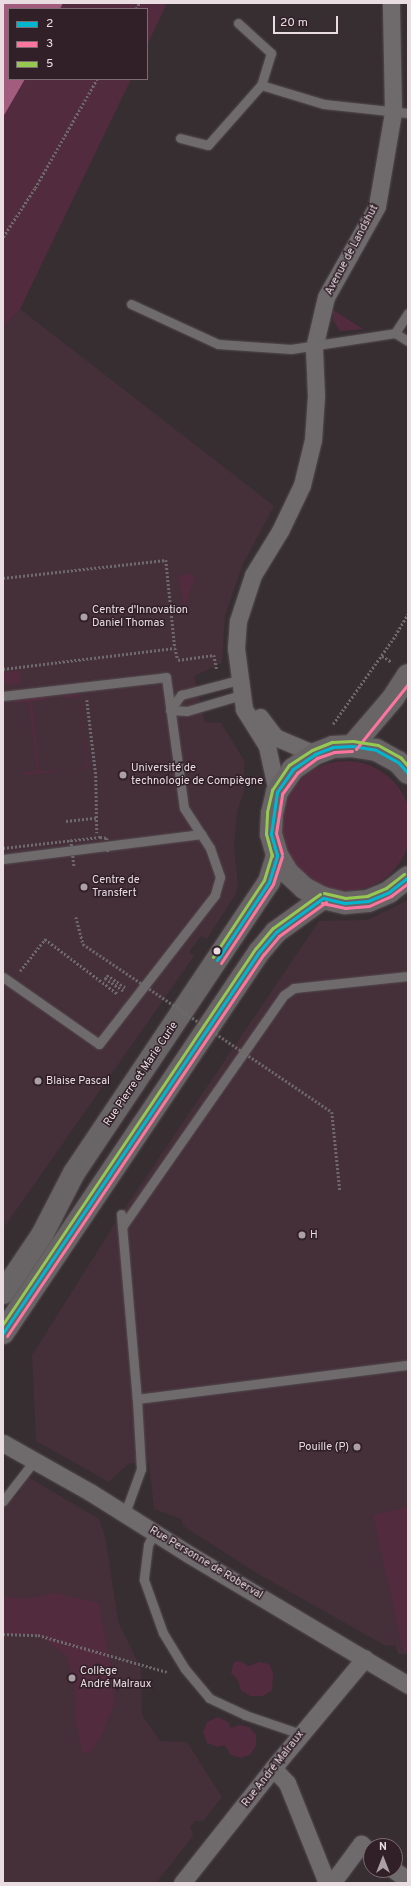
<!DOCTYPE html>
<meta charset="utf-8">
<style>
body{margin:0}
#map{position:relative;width:411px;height:1886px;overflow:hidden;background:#372e32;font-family:Overpass,sans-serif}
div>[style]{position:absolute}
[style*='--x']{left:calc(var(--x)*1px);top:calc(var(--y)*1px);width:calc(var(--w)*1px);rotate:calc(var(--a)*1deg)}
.built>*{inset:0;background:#452f39}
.green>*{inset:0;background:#532b3e;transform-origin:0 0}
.round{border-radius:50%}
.water>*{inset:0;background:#a25c7e}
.path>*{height:2.5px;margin-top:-1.25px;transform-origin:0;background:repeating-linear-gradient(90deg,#6e6a6c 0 2px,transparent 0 4px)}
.roads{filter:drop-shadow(0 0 1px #534b4e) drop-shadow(0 0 1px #534b4e)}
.lane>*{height:9px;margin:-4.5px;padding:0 4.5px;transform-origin:4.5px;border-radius:4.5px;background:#6f6b6d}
.street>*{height:17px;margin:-8.5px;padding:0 8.5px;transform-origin:8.5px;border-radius:8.5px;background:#6f6b6d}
.secondary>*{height:22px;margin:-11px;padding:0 11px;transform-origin:11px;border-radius:11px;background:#696466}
.path-bridge>*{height:2.5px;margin-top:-1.25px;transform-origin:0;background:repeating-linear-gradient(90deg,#6e6a6c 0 2px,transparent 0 4px)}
.bus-1>*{height:3px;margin:-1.5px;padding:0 1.5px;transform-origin:1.5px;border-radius:1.5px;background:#01b7cf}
.bus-2>*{height:3px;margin:-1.5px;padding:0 1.5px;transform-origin:1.5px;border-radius:1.5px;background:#fc759e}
.bus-3>*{height:3px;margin:-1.5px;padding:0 1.5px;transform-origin:1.5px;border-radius:1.5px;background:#96c952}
.dots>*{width:11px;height:11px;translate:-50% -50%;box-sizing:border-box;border:2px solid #312028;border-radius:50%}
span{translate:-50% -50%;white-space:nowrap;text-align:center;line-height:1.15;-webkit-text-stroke:3px #312028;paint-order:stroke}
.street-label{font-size:11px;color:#e9dde2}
.poi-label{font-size:11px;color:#e9dde2}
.left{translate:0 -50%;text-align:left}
.right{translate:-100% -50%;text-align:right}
.frame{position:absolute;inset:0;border:4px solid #e9dde2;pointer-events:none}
.legend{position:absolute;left:8px;top:8px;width:140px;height:72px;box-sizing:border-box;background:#312028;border:1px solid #7b6c72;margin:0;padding:5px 7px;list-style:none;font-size:12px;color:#e9dde2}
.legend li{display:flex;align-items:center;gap:8px;height:20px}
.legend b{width:20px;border:1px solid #7b6c72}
.north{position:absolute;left:363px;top:1838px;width:40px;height:40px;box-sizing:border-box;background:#312028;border:1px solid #7b6c72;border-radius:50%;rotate:0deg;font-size:11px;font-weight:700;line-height:16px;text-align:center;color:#e9dde2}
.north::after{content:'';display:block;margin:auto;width:14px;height:18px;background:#aba0a4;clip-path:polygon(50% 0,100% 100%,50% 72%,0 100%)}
.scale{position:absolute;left:273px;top:16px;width:65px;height:18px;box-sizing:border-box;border:2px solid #e9dde2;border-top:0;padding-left:5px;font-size:12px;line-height:14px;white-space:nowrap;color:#e9dde2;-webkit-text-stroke:3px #312028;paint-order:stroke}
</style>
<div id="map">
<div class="built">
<i style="clip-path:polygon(20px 309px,274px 506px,243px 564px,225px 615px,222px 663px,194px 676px,205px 722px,221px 723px,244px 760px,244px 791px,237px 812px,234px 847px,238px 885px,235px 895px,207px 939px,201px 936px,189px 952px,194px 956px,5px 1226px,3px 1224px,3px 328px)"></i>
<i style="clip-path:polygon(408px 900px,408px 1657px,407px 1654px,398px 1654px,395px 1645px,386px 1646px,260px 1575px,183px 1526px,181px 1519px,154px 1509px,149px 1463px,129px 1463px,109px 1482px,36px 1441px,32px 1355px,121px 1214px,319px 921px,367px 920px)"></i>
<i style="clip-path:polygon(28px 1477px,99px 1519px,105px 1536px,118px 1621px,141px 1669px,142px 1715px,160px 1741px,187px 1742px,222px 1797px,203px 1821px,194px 1821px,193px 1825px,190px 1825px,193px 1836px,156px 1883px,3px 1883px,3px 1488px,16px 1497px)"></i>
</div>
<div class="green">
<i style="clip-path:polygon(63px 3px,167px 3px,147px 45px,147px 9px,60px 9px)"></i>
<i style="clip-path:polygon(9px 79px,131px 79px,20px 309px,3px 328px,3px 97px)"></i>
<i style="clip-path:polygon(333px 310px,363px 329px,340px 331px,333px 320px)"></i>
<i style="clip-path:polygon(191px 574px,195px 577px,184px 607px,178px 576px)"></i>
<i style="left:19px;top:670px;width:13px;height:16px;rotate:81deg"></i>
<i style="clip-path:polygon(79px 694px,88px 768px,72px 771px,86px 767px,79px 697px,64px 698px,64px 695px)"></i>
<i style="clip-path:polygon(45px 696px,49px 699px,32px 702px,39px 771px,55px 770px,53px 772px,23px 775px,21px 773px,37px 771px,29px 702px,13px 703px,14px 700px)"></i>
<i class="round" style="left:281px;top:761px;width:130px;height:130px"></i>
<i style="clip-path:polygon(408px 1507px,408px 1651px,403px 1651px,373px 1515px)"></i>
<i style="clip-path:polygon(55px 1593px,98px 1603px,111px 1665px,114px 1685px,113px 1707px,101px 1736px,91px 1751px,83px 1754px,76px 1723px,74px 1678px,66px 1655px,38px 1635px,3px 1634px,3px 1596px,27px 1599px)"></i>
<i style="clip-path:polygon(240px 1661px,249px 1666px,259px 1662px,269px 1664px,273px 1673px,272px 1690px,263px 1696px,250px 1696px,241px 1690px,238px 1680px,231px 1673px,234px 1662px)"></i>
<i style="clip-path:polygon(218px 1717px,228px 1722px,231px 1728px,239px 1725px,249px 1727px,256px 1735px,256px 1745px,251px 1754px,241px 1758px,231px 1755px,225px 1745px,218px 1747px,207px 1743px,203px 1732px,207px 1722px)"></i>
</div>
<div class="water">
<i style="clip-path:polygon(3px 3px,63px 3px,60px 9px,9px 9px,9px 79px,25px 79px,3px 117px)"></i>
</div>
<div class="path">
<i style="--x:136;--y:9;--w:7;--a:-63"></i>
<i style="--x:3;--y:237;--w:59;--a:-56.9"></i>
<i style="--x:35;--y:188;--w:125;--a:-60.4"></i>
<i style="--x:3;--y:578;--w:164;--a:-6.3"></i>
<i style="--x:166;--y:560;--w:88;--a:84.2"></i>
<i style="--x:382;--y:656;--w:12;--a:31"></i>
<i style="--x:3;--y:669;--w:173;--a:-7"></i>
<i style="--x:175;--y:648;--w:12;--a:76"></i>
<i style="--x:178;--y:660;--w:36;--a:-8"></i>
<i style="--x:214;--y:655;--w:15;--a:79"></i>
<i style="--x:87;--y:700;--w:77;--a:83.2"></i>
<i style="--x:96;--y:776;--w:57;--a:89"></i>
<i style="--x:333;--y:724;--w:104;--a:-54.8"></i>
<i style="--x:393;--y:639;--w:29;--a:-59"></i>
<i style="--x:66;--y:821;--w:30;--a:-6"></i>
<i style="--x:20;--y:971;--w:41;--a:-52"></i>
<i style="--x:45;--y:939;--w:91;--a:37"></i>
<i style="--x:123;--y:991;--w:22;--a:-146"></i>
<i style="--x:105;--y:979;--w:4;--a:-63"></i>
<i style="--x:107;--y:975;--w:22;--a:34"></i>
<i style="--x:3;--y:1634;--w:35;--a:2"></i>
<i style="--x:38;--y:1635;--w:134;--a:16"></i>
</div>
<div class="roads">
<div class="lane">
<i style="--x:238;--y:23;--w:45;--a:42.3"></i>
<i style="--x:271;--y:53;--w:34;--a:107"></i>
<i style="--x:261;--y:85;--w:66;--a:16.8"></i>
<i style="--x:324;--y:104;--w:84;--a:6.1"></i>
<i style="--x:180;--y:138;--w:29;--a:14"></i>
<i style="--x:208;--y:145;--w:80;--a:-48.5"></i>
<i style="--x:131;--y:304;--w:96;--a:24.7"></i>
<i style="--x:218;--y:344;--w:73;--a:3.9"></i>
<i style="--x:291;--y:349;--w:105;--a:-8.7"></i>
<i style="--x:395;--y:333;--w:24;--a:-57"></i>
<i style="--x:395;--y:333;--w:15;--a:32"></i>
<i style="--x:3;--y:696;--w:164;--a:-6.6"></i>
<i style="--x:166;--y:677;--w:132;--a:82.2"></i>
<i style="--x:184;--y:808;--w:48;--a:57"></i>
<i style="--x:210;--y:848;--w:31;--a:71"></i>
<i style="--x:220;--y:877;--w:19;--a:106"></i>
<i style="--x:215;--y:895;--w:189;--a:127.9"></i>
<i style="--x:99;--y:1044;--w:117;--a:-145.1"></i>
<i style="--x:170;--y:710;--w:19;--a:-54"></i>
<i style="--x:181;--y:695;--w:59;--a:-14.7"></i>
<i style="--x:170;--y:710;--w:17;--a:3"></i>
<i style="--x:187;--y:711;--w:56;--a:-16.5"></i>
<i style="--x:3;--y:859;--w:200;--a:-7.2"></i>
<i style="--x:121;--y:1214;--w:186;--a:85.1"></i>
<i style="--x:137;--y:1399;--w:273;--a:-7.2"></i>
<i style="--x:122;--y:1227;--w:283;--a:-55.1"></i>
<i style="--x:284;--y:995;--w:12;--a:-35"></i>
<i style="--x:294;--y:988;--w:115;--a:-6"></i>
<i style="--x:3;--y:1501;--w:51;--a:-52.2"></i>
<i style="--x:125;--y:1513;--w:47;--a:-70"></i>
<i style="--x:141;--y:1469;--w:70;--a:-93.3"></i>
<i style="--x:154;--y:1533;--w:13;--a:117"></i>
<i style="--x:148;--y:1545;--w:35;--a:97"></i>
<i style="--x:144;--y:1580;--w:56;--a:70.3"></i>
<i style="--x:163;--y:1633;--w:42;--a:58.6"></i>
<i style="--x:185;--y:1669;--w:38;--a:50"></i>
<i style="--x:209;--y:1698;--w:40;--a:25"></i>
<i style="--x:245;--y:1715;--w:59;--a:18.7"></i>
</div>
<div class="street">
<i style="--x:260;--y:717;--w:25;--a:53"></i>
<i style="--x:275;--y:737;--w:43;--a:23"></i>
<i style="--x:277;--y:792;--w:47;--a:-102.3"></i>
<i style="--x:267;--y:746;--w:44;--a:-121.9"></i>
<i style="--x:244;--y:709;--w:62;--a:-97.5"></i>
<i style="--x:236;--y:648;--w:27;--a:-86"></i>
<i style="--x:238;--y:621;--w:48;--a:-71.9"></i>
<i style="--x:253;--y:575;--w:52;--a:-58.5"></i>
<i style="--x:280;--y:531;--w:51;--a:-64.4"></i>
<i style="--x:302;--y:485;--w:46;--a:-76.3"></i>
<i style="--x:313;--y:440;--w:44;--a:-86.1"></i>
<i style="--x:316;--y:396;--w:48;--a:-92.4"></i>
<i style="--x:314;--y:348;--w:52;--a:-76.8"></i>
<i style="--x:326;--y:297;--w:104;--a:-60.7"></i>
<i style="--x:377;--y:206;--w:95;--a:-80.3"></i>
<i style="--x:393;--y:112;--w:109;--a:-91.1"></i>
<i style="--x:3;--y:1443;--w:100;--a:29.4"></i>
<i style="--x:90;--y:1492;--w:118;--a:32.2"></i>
<i style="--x:190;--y:1555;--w:254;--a:30.8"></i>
<i style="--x:273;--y:1768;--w:21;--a:47"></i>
<i style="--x:287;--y:1783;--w:108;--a:68.2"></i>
<i style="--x:394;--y:1870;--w:17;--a:36"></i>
<i style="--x:182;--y:1883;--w:147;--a:-51.6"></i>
<i style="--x:273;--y:1768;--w:143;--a:-50.1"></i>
<i style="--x:332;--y:1883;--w:49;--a:-53.4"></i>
<i style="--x:361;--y:1844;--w:13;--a:39"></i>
</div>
<div class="secondary">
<i style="--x:352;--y:746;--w:63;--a:-49.5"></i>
<i style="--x:393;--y:698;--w:27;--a:-57"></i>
<i style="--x:408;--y:773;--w:15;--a:-132"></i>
<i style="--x:398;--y:762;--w:25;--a:-151"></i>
<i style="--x:376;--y:750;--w:24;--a:-171"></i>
<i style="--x:352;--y:746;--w:19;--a:177"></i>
<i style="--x:333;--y:747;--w:19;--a:159"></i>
<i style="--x:315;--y:754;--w:27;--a:146"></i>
<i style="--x:293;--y:769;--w:28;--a:125"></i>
<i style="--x:277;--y:792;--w:22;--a:103"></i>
<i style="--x:272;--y:813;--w:21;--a:93"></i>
<i style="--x:271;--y:834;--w:22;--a:74"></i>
<i style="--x:277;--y:855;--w:21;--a:59"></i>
<i style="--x:288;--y:873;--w:22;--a:43"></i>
<i style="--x:304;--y:888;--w:21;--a:28"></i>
<i style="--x:323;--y:898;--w:23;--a:13"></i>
<i style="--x:345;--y:903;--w:23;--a:-5"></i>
<i style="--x:368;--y:901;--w:23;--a:-23"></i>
<i style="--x:389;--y:892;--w:24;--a:-38"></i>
<i style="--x:3;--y:1293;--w:70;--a:-56.1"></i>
<i style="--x:42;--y:1235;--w:70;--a:-62.7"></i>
<i style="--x:74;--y:1173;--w:350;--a:-56.2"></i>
<i style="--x:269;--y:882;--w:28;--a:-73"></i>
<i style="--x:3;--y:1333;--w:460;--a:-56.1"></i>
<i style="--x:260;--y:951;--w:25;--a:-50"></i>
<i style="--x:276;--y:932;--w:58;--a:-35.9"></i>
</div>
</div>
<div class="path-bridge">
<i style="--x:71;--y:840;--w:26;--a:83"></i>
<i style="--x:3;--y:848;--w:98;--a:-6.5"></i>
<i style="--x:100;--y:837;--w:7;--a:8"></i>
<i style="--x:107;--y:838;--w:16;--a:86"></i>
<i style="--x:76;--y:917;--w:28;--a:75"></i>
<i style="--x:83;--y:944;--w:300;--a:34"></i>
<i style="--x:332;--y:1112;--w:79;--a:84.2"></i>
</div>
<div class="bus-1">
<i style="--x:277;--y:855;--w:22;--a:-106"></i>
<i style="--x:271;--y:834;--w:42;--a:-81.9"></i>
<i style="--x:277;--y:792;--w:28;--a:-55"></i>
<i style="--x:293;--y:769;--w:27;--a:-34"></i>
<i style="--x:315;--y:754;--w:19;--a:-21"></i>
<i style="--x:333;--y:747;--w:19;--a:-3"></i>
<i style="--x:352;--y:746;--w:24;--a:9"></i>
<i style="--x:376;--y:750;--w:25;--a:29"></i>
<i style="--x:398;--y:762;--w:15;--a:48"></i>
<i style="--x:323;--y:898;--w:23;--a:13"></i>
<i style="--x:345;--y:903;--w:23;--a:-5"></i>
<i style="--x:368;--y:901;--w:23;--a:-23"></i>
<i style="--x:389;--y:892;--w:23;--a:-38"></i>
<i style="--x:217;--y:960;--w:94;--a:-56.3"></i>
<i style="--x:269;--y:882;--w:28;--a:-73"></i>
<i style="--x:3;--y:1333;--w:460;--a:-56.1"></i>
<i style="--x:260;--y:951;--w:25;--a:-50"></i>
<i style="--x:276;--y:932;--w:58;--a:-35.9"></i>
</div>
<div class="bus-2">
<i style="--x:356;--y:749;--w:83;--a:-51.3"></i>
<i style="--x:282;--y:854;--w:22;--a:-106"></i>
<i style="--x:276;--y:833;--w:39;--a:-81"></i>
<i style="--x:282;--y:794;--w:26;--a:-54"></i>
<i style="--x:297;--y:773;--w:25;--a:-37"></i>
<i style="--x:317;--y:758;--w:18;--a:-19"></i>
<i style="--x:334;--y:752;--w:18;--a:-3"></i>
<i style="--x:322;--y:903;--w:24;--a:12"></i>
<i style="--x:345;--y:908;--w:24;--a:-5"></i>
<i style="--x:369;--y:906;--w:24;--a:-24"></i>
<i style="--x:391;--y:896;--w:21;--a:-37"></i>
<i style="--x:221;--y:963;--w:95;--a:-56.6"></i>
<i style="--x:273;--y:884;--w:29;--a:-72"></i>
<i style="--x:7;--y:1336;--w:460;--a:-56.1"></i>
<i style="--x:264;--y:954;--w:23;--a:-50"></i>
<i style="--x:279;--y:936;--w:58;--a:-35.9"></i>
</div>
<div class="bus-3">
<i style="--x:272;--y:856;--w:23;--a:-105"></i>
<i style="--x:266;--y:834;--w:22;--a:-87"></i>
<i style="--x:267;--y:812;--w:23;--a:-77"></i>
<i style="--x:272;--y:790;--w:30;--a:-56"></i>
<i style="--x:289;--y:765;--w:27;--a:-33"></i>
<i style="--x:312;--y:750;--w:22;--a:-22"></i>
<i style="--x:332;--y:742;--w:21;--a:-3"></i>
<i style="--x:353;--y:741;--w:25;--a:9"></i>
<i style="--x:378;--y:745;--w:26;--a:29"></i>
<i style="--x:401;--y:758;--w:11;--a:49"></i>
<i style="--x:324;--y:893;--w:22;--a:13"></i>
<i style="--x:345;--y:898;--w:22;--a:-5"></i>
<i style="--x:367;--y:896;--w:21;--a:-23"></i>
<i style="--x:386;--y:888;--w:23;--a:-38"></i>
<i style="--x:213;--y:957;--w:92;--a:-56.5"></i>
<i style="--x:264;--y:880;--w:27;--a:-73"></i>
<i style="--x:3;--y:1324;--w:453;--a:-56.1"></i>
<i style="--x:256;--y:948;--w:26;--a:-50"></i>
<i style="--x:273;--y:928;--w:58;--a:-35.9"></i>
</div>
<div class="dots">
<i style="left:84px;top:617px;background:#aba0a4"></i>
<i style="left:123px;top:775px;background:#aba0a4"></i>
<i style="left:84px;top:887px;background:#aba0a4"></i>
<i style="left:217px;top:951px;background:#e9dde2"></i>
<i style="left:38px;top:1081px;background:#aba0a4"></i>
<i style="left:302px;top:1235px;background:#aba0a4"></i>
<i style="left:357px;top:1447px;background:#aba0a4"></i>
<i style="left:72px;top:1678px;background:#aba0a4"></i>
</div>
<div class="street-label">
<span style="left:352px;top:250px;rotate:-62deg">Avenue de Landshut</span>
<span style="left:141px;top:1074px;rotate:-56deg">Rue Pierre et Marie Curie</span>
<span style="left:206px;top:1563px;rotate:31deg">Rue Personne de Roberval</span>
<span style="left:273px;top:1769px;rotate:-52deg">Rue André Malraux</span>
</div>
<div class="poi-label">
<span class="left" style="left:92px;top:617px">Centre d'Innovation<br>Daniel Thomas</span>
<span class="left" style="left:131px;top:775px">Université de<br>technologie de Compiègne</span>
<span class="left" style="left:92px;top:887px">Centre de<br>Transfert</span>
<span class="left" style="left:46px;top:1081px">Blaise Pascal</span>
<span class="left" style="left:310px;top:1235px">H</span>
<span class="right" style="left:349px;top:1447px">Pouille (P)</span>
<span class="left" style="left:80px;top:1678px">Collège<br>André Malraux</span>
</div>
<div class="frame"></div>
<ul class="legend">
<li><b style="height:5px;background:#01b7cf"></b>2</li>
<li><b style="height:5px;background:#fc759e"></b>3</li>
<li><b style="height:5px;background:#96c952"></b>5</li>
</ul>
<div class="north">N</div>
<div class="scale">20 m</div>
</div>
